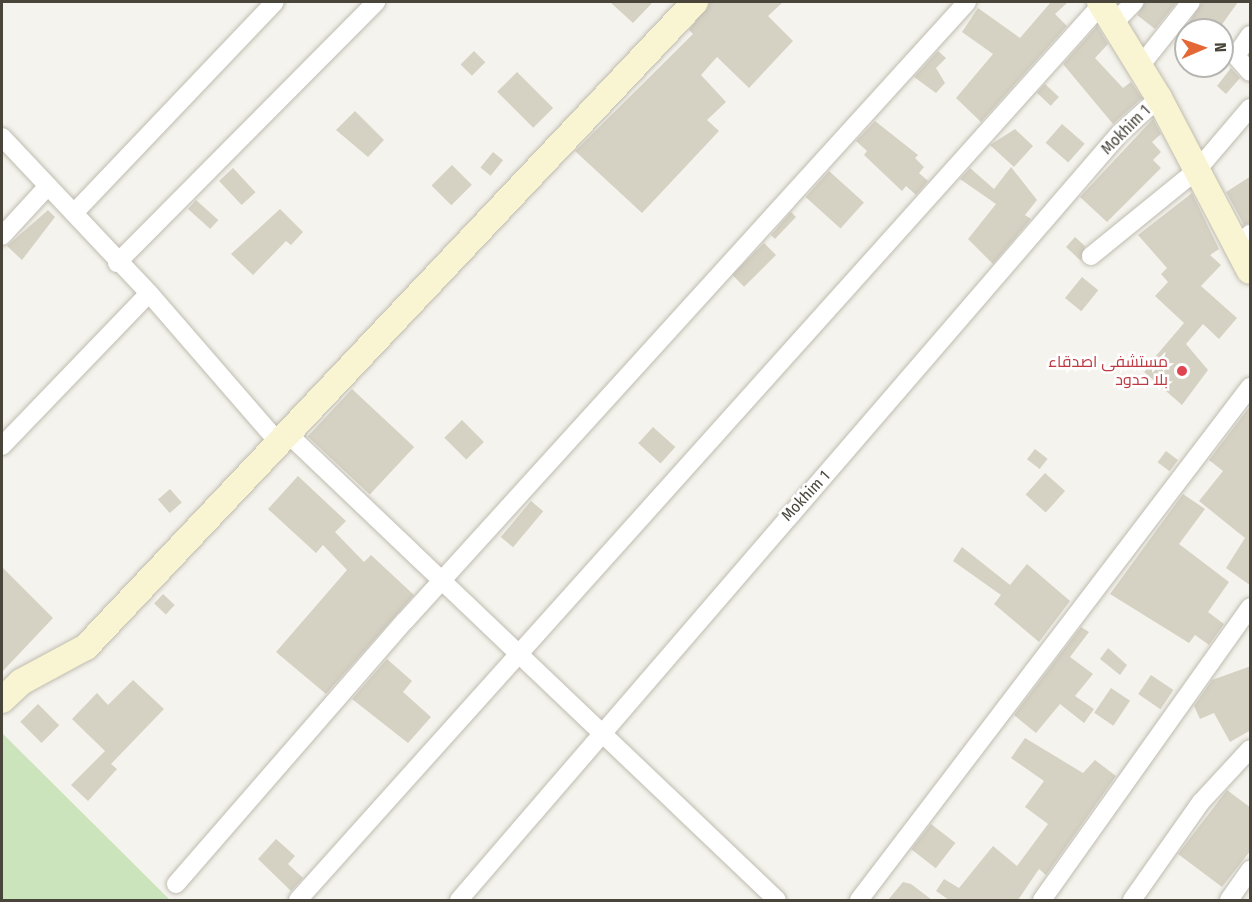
<!DOCTYPE html>
<meta charset="utf-8">
<style>
body{margin:0}
#map{position:relative;width:1252px;height:902px;overflow:hidden;background:#f5f3ed;font-family:"Fira Sans Condensed",Cairo,sans-serif}
div>[style]{position:absolute}
[style*='--x']{left:calc(var(--x)*1px);top:calc(var(--y)*1px);width:calc(var(--w)*1px);rotate:calc(var(--a)*1deg)}
.green>*{inset:0;background:#cbe4bb}
.building>*{inset:0;background:#d5d1c3;transform-origin:0 0}
.roads{filter:drop-shadow(0 0 2px #bfbcb0) drop-shadow(0 0 2px #bfbcb0)}
.street>*{height:18px;margin:-9px;padding:0 9px;transform-origin:9px;border-radius:9px;background:#fff}
.secondary>*{height:26px;margin:-13px;padding:0 13px;transform-origin:13px;border-radius:13px;background:#f9f5d2}
.dots>*{width:16px;height:16px;translate:-50% -50%;box-sizing:border-box;border:3px solid #fff;border-radius:50%}
span{translate:-50% -50%;white-space:nowrap;text-align:center;line-height:1.15;-webkit-text-stroke:5px #fff;paint-order:stroke}
.street-label{font-size:16px;color:#49453b}
.health-label{font-size:16px;color:#be3a42}
.right{translate:-100% -50%;text-align:right}
.frame{position:absolute;inset:0;border:3px solid #49453b;pointer-events:none}
.north{position:absolute;left:1174px;top:18px;width:60px;height:60px;box-sizing:border-box;background:#fff;border:2px solid #b6b5b1;border-radius:50%;rotate:88deg;font-size:16px;font-weight:700;line-height:24px;text-align:center;color:#49453b}
.north::after{content:'';display:block;margin:auto;width:21px;height:27px;background:#e36835;clip-path:polygon(50% 0,100% 100%,50% 72%,0 100%)}
</style>
<div id="map">
<div class="green">
<i style="clip-path:polygon(2px 733px,170px 900px,2px 900px)"></i>
</div>
<div class="building">
<i style="clip-path:polygon(610px 2px,653px 2px,633px 23px)"></i>
<i style="clip-path:polygon(710px 2px,783px 2px,768px 16px,793px 41px,749px 88px,717px 57px,701px 75px,726px 102px,707px 120px,719px 131px,642px 213px,575px 151px,693px 34px,689px 30px)"></i>
<i style="clip-path:polygon(1051px 2px,1068px 2px,1055px 14px,1067px 26px,981px 122px,956px 98px,993px 54px,962px 32px,978px 8px,1020px 38px)"></i>
<i style="clip-path:polygon(1145px 2px,1177px 2px,1155px 29px,1137px 15px)"></i>
<i style="clip-path:polygon(1202px 2px,1238px 2px,1218px 30px,1195px 30px,1188px 24px)"></i>
<i style="clip-path:polygon(1097px 26px,1108px 44px,1095px 58px,1123px 88px,1131px 82px,1142px 98px,1113px 124px,1063px 64px)"></i>
<i style="left:474px;top:51px;width:16px;height:19px;rotate:45deg"></i>
<i style="clip-path:polygon(938px 51px,946px 58px,936px 68px,945px 83px,936px 93px,914px 77px)"></i>
<i style="clip-path:polygon(1231px 68px,1240px 78px,1226px 94px,1217px 86px)"></i>
<i style="left:517px;top:72px;width:51px;height:28px;rotate:45deg"></i>
<i style="left:1045px;top:84px;width:19px;height:12px;rotate:43deg"></i>
<i style="clip-path:polygon(355px 111px,384px 140px,368px 157px,336px 130px)"></i>
<i style="clip-path:polygon(1153px 119px,1161px 134px,1152px 142px,1161px 152px,1153px 160px,1161px 168px,1107px 222px,1080px 197px)"></i>
<i style="clip-path:polygon(875px 121px,918px 155px,915px 158px,924px 167px,919px 173px,928px 181px,916px 195px,906px 186px,902px 191px,864px 155px,867px 151px,856px 141px)"></i>
<i style="left:1062px;top:124px;width:30px;height:25px;rotate:41deg"></i>
<i style="clip-path:polygon(1015px 129px,1033px 146px,1014px 167px,990px 145px)"></i>
<i style="left:493px;top:152px;width:13px;height:20px;rotate:39deg"></i>
<i style="left:452px;top:165px;width:28px;height:29px;rotate:45deg"></i>
<i style="clip-path:polygon(1011px 167px,1037px 200px,1025px 215px,1031px 219px,993px 264px,968px 239px,996px 204px,960px 179px,970px 168px,994px 189px)"></i>
<i style="left:233px;top:168px;width:33px;height:19px;rotate:47deg"></i>
<i style="left:829px;top:171px;width:47px;height:35px;rotate:42deg"></i>
<i style="clip-path:polygon(1251px 176px,1251px 223px,1244px 225px,1226px 192px)"></i>
<i style="clip-path:polygon(1192px 193px,1219px 249px,1210px 255px,1221px 265px,1201px 286px,1237px 318px,1219px 339px,1203px 324px,1186px 344px,1208px 370px,1182px 405px,1143px 371px,1184px 323px,1155px 296px,1168px 282px,1161px 274px,1167px 268px,1138px 235px)"></i>
<i style="left:196px;top:200px;width:30px;height:12px;rotate:42deg"></i>
<i style="clip-path:polygon(280px 209px,303px 232px,291px 245px,286px 241px,253px 275px,231px 254px)"></i>
<i style="clip-path:polygon(48px 210px,55px 217px,22px 260px,7px 246px)"></i>
<i style="clip-path:polygon(791px 212px,796px 217px,775px 239px,771px 235px)"></i>
<i style="clip-path:polygon(1075px 237px,1085px 246px,1081px 261px,1066px 247px)"></i>
<i style="left:764px;top:243px;width:17px;height:45px;rotate:45deg"></i>
<i style="left:1082px;top:277px;width:21px;height:27px;rotate:39deg"></i>
<i style="left:352px;top:389px;width:85px;height:65px;rotate:43deg"></i>
<i style="clip-path:polygon(1251px 405px,1251px 586px,1226px 568px,1245px 538px,1199px 501px,1223px 471px,1209px 460px)"></i>
<i style="left:462px;top:420px;width:31px;height:25px;rotate:45deg"></i>
<i style="left:653px;top:427px;width:30px;height:22px;rotate:42deg"></i>
<i style="left:1035px;top:449px;width:16px;height:13px;rotate:38deg"></i>
<i style="left:1166px;top:451px;width:15px;height:14px;rotate:37deg"></i>
<i style="left:1045px;top:473px;width:27px;height:29px;rotate:42deg"></i>
<i style="clip-path:polygon(298px 476px,346px 521px,335px 532px,364px 562px,371px 555px,414px 595px,326px 694px,276px 652px,347px 570px,323px 545px,316px 553px,268px 509px)"></i>
<i style="left:170px;top:489px;width:18px;height:16px;rotate:49deg"></i>
<i style="clip-path:polygon(1183px 494px,1205px 509px,1179px 544px,1229px 582px,1208px 612px,1224px 624px,1209px 645px,1195px 635px,1189px 643px,1110px 594px)"></i>
<i style="left:531px;top:501px;width:16px;height:47px;rotate:40deg"></i>
<i style="clip-path:polygon(962px 547px,1010px 585px,1027px 564px,1070px 601px,1039px 642px,994px 604px,1001px 595px,953px 561px)"></i>
<i style="clip-path:polygon(2px 567px,53px 618px,2px 672px)"></i>
<i style="left:163px;top:594px;width:16px;height:13px;rotate:43deg"></i>
<i style="clip-path:polygon(1081px 627px,1089px 632px,1070px 657px,1093px 674px,1075px 696px,1094px 709px,1084px 723px,1060px 704px,1036px 733px,1014px 715px)"></i>
<i style="clip-path:polygon(1108px 648px,1127px 665px,1120px 675px,1100px 659px)"></i>
<i style="clip-path:polygon(387px 659px,412px 681px,403px 692px,431px 717px,408px 743px,352px 699px)"></i>
<i style="clip-path:polygon(1251px 666px,1251px 730px,1230px 742px,1214px 713px,1200px 719px,1194px 706px,1212px 680px)"></i>
<i style="left:1151px;top:675px;width:27px;height:23px;rotate:34deg"></i>
<i style="clip-path:polygon(133px 680px,164px 709px,111px 764px,117px 769px,88px 801px,71px 785px,105px 751px,72px 719px,97px 693px,108px 705px)"></i>
<i style="left:1111px;top:688px;width:23px;height:30px;rotate:34deg"></i>
<i style="left:38px;top:704px;width:30px;height:25px;rotate:45deg"></i>
<i style="clip-path:polygon(1025px 738px,1083px 773px,1095px 760px,1116px 776px,1046px 875px,1039px 869px,1018px 900px,949px 900px,936px 891px,944px 879px,959px 888px,993px 846px,1017px 866px,1048px 824px,1025px 807px,1044px 781px,1011px 758px)"></i>
<i style="clip-path:polygon(1227px 790px,1251px 808px,1251px 850px,1222px 887px,1178px 854px)"></i>
<i style="left:931px;top:824px;width:31px;height:32px;rotate:38deg"></i>
<i style="clip-path:polygon(276px 839px,295px 856px,288px 864px,303px 878px,291px 891px,258px 859px)"></i>
<i style="clip-path:polygon(903px 882px,911px 884px,932px 900px,888px 900px)"></i>
</div>
<div class="roads">
<div class="street">
<i style="--x:1115;--y:22;--w:28;--a:-46"></i>
<i style="--x:1250;--y:35;--w:25;--a:124"></i>
<i style="--x:1236;--y:56;--w:21;--a:49"></i>
<i style="--x:1141;--y:65;--w:80;--a:-51.6"></i>
<i style="--x:2;--y:137;--w:214;--a:46.7"></i>
<i style="--x:149;--y:293;--w:196;--a:49.1"></i>
<i style="--x:74;--y:213;--w:291;--a:-46.4"></i>
<i style="--x:2;--y:236;--w:68;--a:-47.4"></i>
<i style="--x:1236;--y:247;--w:19;--a:-43"></i>
<i style="--x:1091;--y:256;--w:138;--a:-39.1"></i>
<i style="--x:1198;--y:169;--w:80;--a:-49.6"></i>
<i style="--x:117;--y:263;--w:368;--a:-45.2"></i>
<i style="--x:286;--y:432;--w:678;--a:43.63"></i>
<i style="--x:2;--y:446;--w:212;--a:-46.1"></i>
<i style="--x:176;--y:884;--w:349;--a:-49"></i>
<i style="--x:405;--y:621;--w:836;--a:-47.76"></i>
<i style="--x:298;--y:900;--w:1204;--a:-48.1"></i>
<i style="--x:459;--y:900;--w:1013;--a:-49.25"></i>
<i style="--x:1120;--y:133;--w:52;--a:-41.9"></i>
<i style="--x:859;--y:900;--w:645;--a:-52.69"></i>
<i style="--x:1042;--y:900;--w:359;--a:-54.6"></i>
<i style="--x:1132;--y:900;--w:120;--a:-54.9"></i>
<i style="--x:1201;--y:802;--w:72;--a:-47.2"></i>
<i style="--x:1229;--y:900;--w:37;--a:-55"></i>
</div>
<div class="secondary">
<i style="--x:1100;--y:2;--w:113;--a:58.4"></i>
<i style="--x:1159;--y:98;--w:195;--a:62.3"></i>
<i style="--x:2;--y:700;--w:26;--a:-43"></i>
<i style="--x:21;--y:682;--w:74;--a:-28.3"></i>
<i style="--x:86;--y:647;--w:887;--a:-46.64"></i>
</div>
</div>
<div class="dots">
<i style="left:1182px;top:371px;background:#e0444e"></i>
</div>
<div class="street-label">
<span style="left:1126px;top:130px;rotate:-45deg">Mokhim 1</span>
<span style="left:806px;top:496px;rotate:-47deg">Mokhim 1</span>
</div>
<div class="health-label">
<span class="right" style="left:1168px;top:371px">مستشفى اصدقاء<br>بلا حدود</span>
</div>
<div class="frame"></div>
<div class="north">N</div>
</div>
